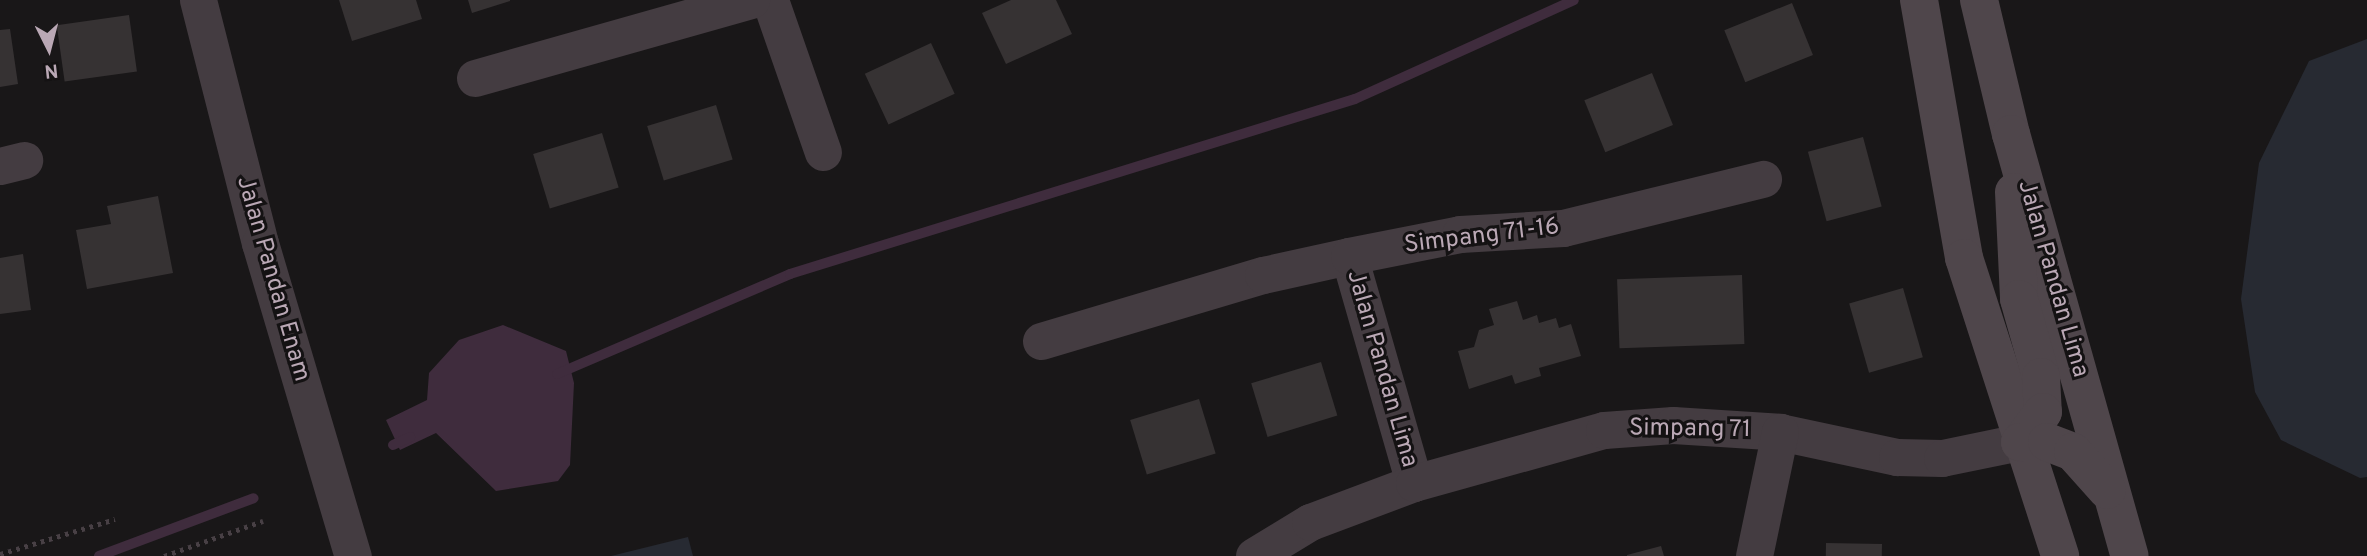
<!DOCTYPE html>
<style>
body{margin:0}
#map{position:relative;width:2367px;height:556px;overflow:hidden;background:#191718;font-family:Overpass,sans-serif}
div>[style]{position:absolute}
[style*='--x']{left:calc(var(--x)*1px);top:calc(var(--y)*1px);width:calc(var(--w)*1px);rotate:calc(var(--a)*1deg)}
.green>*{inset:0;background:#272a32}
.water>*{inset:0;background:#3f2c3d}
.stream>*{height:10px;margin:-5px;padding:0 5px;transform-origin:5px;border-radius:5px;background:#3f2c3d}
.building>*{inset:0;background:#363233;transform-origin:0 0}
.path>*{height:4.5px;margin-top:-2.25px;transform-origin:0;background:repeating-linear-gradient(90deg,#484045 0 3.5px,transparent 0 8.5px)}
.street>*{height:37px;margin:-18.5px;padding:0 18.5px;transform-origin:18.5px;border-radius:18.5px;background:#443c41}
.secondary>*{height:38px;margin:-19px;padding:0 19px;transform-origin:19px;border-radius:19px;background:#4f464b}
span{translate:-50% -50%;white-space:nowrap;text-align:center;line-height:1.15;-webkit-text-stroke:6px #141213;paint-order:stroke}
.street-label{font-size:24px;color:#baa8b5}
.north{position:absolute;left:14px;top:14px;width:70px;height:70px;-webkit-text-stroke:5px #141213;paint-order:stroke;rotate:174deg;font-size:19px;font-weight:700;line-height:28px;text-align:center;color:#baa8b5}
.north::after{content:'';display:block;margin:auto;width:24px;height:32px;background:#baa8b5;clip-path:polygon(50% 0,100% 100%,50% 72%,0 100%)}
</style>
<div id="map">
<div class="green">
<i style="clip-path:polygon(2367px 39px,2367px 477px,2360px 478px,2281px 440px,2255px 392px,2241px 299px,2259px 163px,2309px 61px)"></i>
<i style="clip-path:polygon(688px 537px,693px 556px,611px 556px)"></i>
</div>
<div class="water">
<i style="clip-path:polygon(503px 325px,566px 351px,574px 383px,570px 465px,558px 481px,496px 491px,436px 433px,400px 450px,386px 420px,427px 400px,429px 373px,459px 340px)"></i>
</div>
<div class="stream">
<i style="--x:557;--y:374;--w:254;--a:-23.2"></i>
<i style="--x:790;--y:274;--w:591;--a:-17.21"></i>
<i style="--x:1355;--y:99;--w:240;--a:-24.3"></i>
<i style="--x:393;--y:445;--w:19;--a:-25"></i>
<i style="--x:99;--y:556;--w:165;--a:-20.5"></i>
</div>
<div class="building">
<i style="clip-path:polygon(339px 0,416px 0,422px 19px,352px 41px)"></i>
<i style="clip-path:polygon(468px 0,510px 0,510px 1px,472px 13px)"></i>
<i style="clip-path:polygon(1011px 0,1056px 0,1072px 34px,1006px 64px,982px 13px)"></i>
<i style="left:1792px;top:3px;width:56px;height:73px;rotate:68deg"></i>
<i style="left:129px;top:15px;width:57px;height:73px;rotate:82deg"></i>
<i style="clip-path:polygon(10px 29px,18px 84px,0 87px,0 30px)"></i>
<i style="left:931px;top:43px;width:56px;height:73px;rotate:65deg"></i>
<i style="left:1652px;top:73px;width:56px;height:73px;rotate:68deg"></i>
<i style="left:716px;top:105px;width:57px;height:72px;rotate:73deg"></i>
<i style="left:602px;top:133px;width:57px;height:72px;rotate:73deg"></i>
<i style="left:1863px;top:137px;width:72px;height:57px;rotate:75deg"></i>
<i style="clip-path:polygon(158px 196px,173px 273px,87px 289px,76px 230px,111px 224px,107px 206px)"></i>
<i style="clip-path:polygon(23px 254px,31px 310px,0 314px,0 258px)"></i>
<i style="left:1742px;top:275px;width:69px;height:125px;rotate:88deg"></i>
<i style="left:1903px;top:288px;width:72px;height:56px;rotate:74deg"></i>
<i style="clip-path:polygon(1517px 301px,1523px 320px,1537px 315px,1539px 323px,1556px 318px,1559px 328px,1571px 324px,1581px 356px,1539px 368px,1541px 376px,1515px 384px,1512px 375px,1469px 389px,1458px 351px,1474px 347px,1479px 330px,1494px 325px,1489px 309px)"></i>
<i style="left:1321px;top:362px;width:56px;height:73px;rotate:73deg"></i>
<i style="left:1199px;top:399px;width:57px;height:72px;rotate:73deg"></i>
<i style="left:1826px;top:543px;width:56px;height:13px;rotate:1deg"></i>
<i style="clip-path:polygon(1661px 546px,1664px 556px,1627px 556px,1627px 555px)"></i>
</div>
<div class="path">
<i style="--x:0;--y:554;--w:120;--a:-16.9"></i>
<i style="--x:164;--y:556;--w:105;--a:-19.5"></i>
</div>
<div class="street">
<i style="--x:198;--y:0;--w:251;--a:75.7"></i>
<i style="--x:260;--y:243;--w:327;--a:73.5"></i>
<i style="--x:770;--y:0;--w:161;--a:70.8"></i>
<i style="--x:475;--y:78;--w:287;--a:-15.8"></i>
<i style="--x:0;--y:166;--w:25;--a:-14"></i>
<i style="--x:1349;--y:256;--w:236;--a:74"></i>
<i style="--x:1041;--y:341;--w:232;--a:-16.6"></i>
<i style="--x:1263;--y:275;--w:88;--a:-12.5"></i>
<i style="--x:1349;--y:256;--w:113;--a:-11.2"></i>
<i style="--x:1460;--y:234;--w:103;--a:-3.3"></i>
<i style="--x:1563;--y:228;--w:206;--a:-13.8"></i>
<i style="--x:1254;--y:556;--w:66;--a:-31.3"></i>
<i style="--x:1310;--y:522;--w:111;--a:-20.6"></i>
<i style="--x:1414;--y:483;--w:197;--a:-15.6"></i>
<i style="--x:1604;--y:430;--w:69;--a:-4.1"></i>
<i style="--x:1673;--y:425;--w:107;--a:3.7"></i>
<i style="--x:1780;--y:432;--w:120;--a:12.1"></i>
<i style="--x:1897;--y:457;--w:45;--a:1.3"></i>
<i style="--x:1942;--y:458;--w:80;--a:-11.6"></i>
<i style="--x:1754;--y:556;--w:127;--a:-78.2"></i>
</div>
<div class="secondary">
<i style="--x:1919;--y:0;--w:262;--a:80.1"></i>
<i style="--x:1964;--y:258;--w:313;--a:72.1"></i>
<i style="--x:1979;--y:0;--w:138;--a:76.6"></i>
<i style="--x:2011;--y:134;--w:438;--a:74.3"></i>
<i style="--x:2014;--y:192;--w:107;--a:87.3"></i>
<i style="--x:2019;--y:299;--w:81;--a:74.2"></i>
<i style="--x:2041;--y:377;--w:35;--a:87"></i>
<i style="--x:2043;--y:412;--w:38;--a:127"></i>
<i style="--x:2020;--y:442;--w:27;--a:0"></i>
<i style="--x:2047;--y:442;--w:28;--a:21"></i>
<i style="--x:2073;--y:452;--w:51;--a:48.2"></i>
</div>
<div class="street-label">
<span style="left:1482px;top:237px;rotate:-7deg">Simpang 71-16</span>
<span style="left:272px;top:279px;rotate:74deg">Jalan Pandan Enam</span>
<span style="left:2052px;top:279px;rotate:74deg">Jalan Pandan Lima</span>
<span style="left:1381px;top:369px;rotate:74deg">Jalan Pandan Lima</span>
<span style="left:1690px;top:430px;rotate:1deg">Simpang 71</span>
</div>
<div class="north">N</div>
</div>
